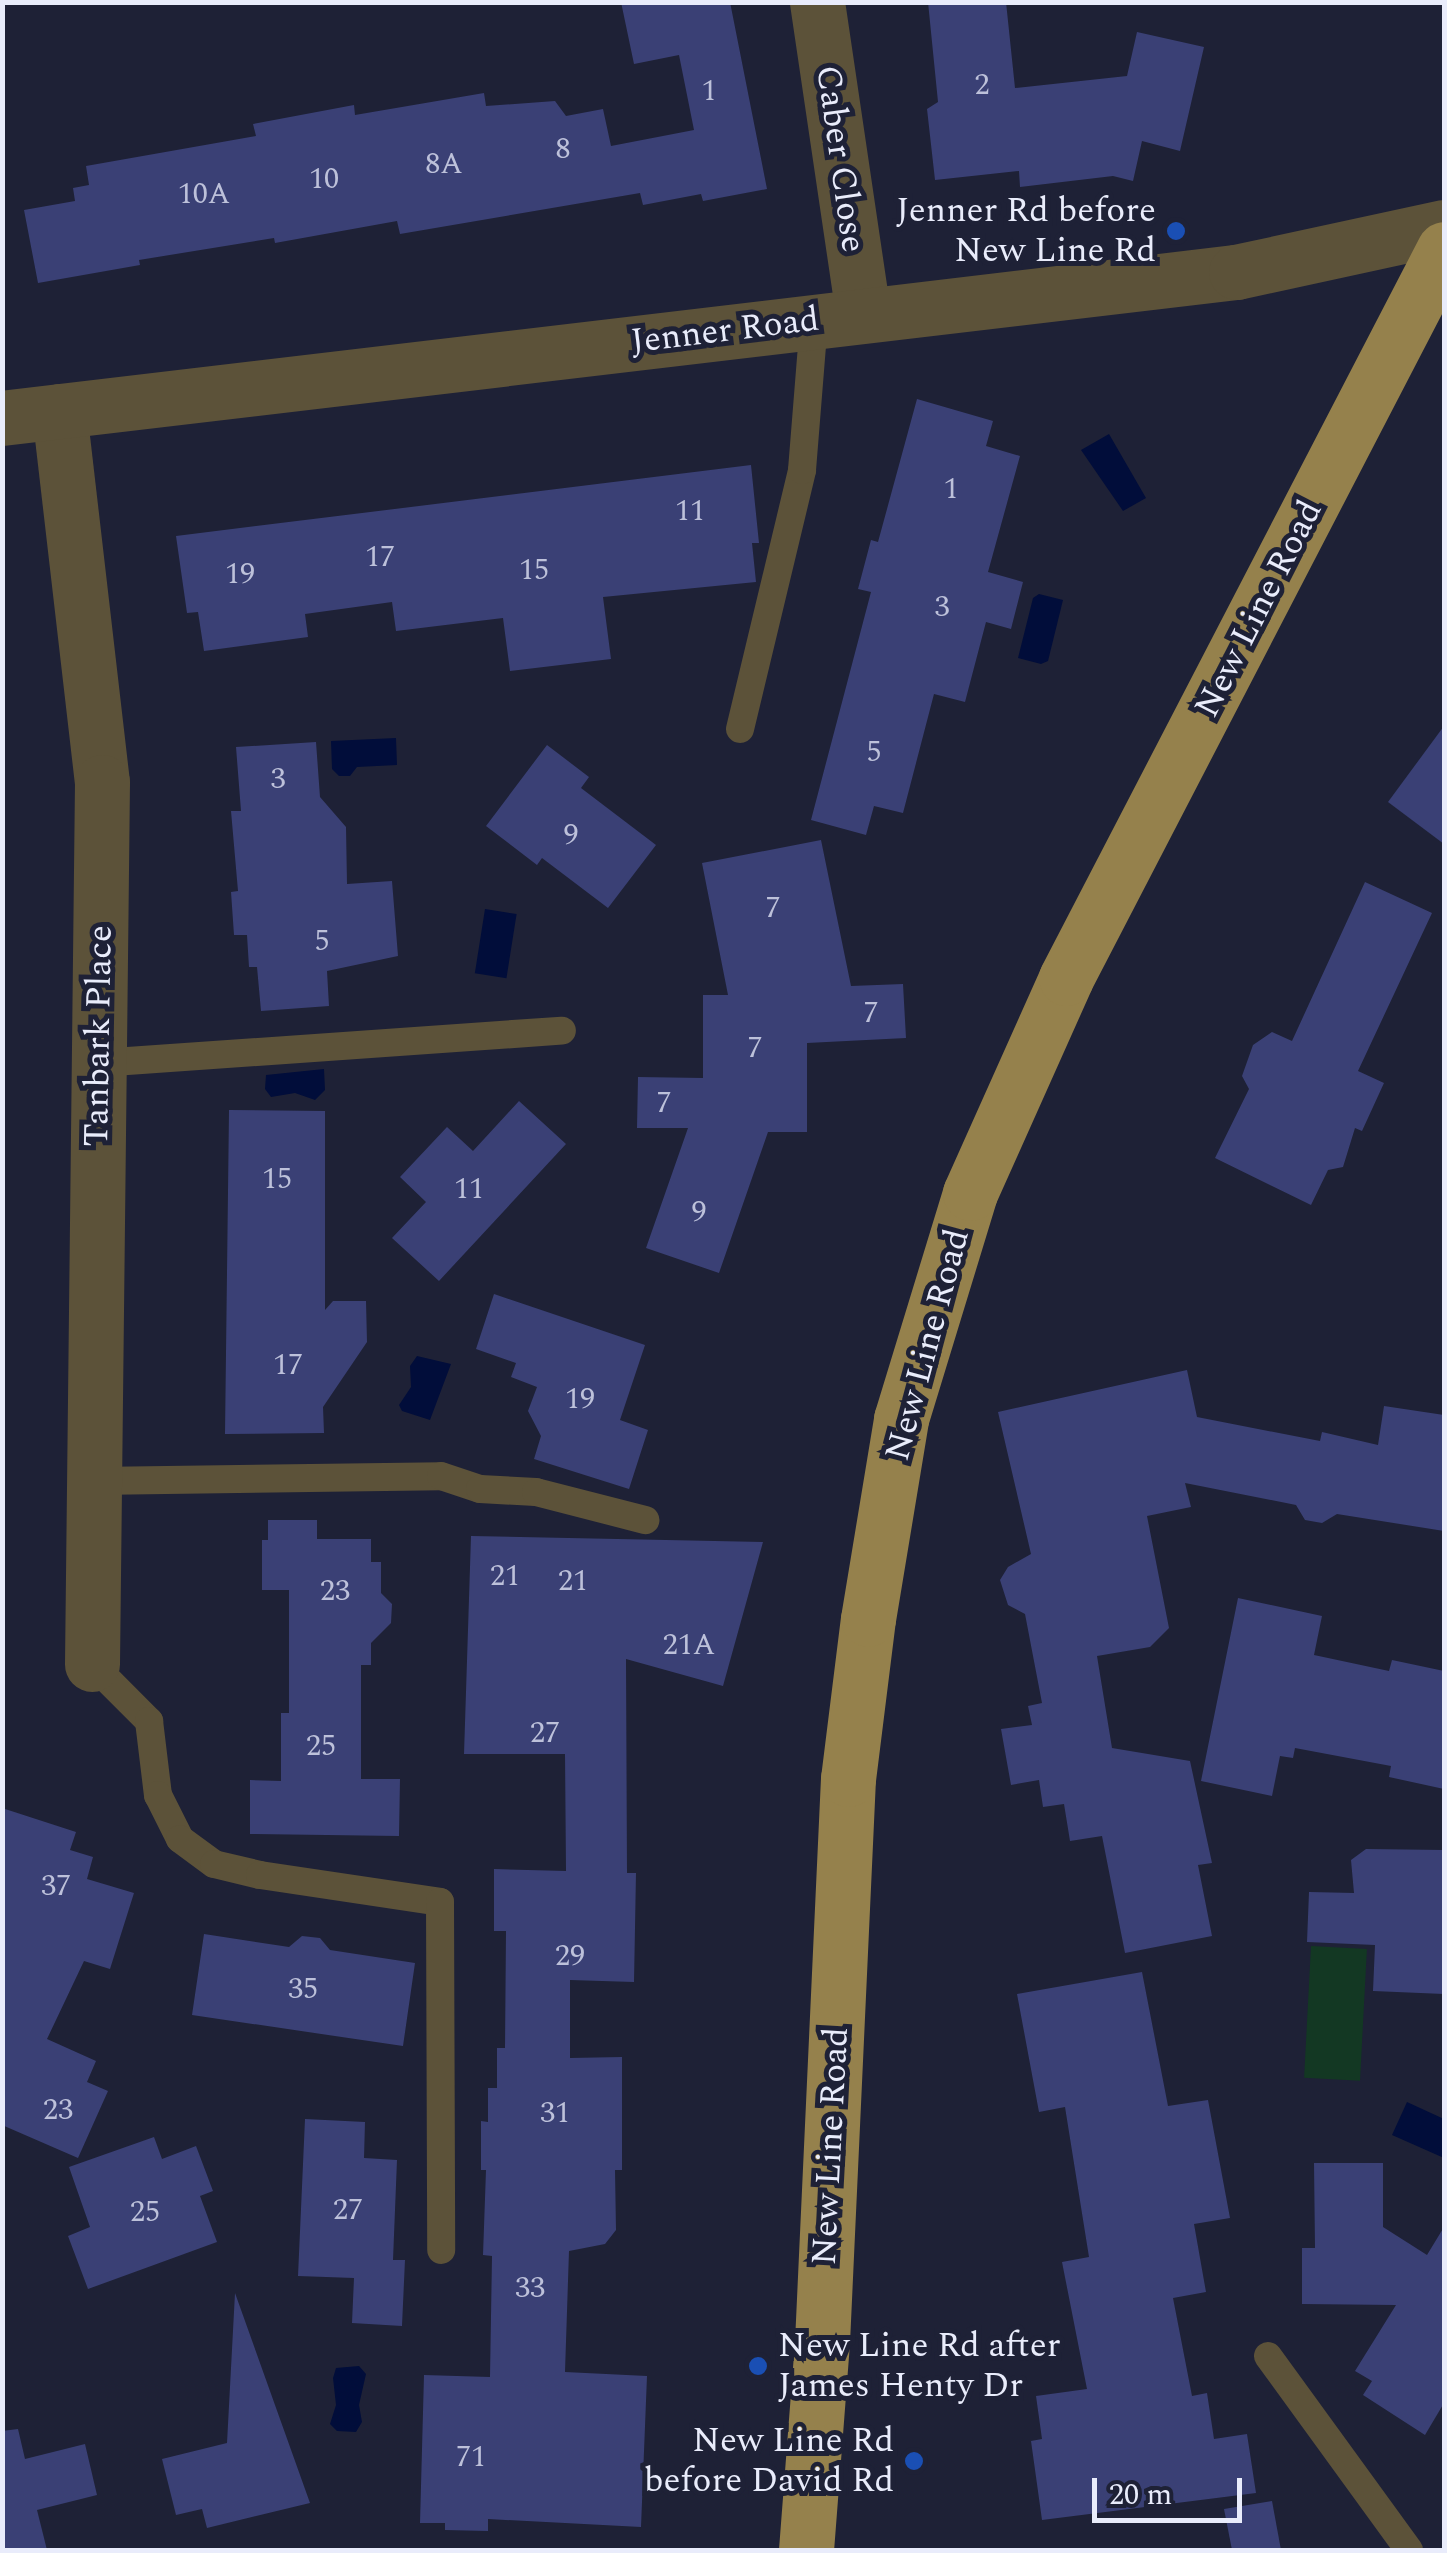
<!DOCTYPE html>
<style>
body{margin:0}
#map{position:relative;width:1447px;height:2553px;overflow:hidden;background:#1e2136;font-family:Spectral,serif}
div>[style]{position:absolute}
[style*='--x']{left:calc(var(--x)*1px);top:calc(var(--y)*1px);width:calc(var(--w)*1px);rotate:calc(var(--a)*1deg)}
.green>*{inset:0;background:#133823;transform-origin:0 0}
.water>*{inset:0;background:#010d3a;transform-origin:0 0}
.building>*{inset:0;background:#3a4075}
.service>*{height:28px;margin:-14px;padding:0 14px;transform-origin:14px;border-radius:14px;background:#5c5239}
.minor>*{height:55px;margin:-27.5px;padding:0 27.5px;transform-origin:27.5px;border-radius:27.5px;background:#5c5239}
.primary>*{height:55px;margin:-27.5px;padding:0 27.5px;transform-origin:27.5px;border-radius:27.5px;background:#95814c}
.dots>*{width:28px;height:28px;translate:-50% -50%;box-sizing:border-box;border:5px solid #1e2136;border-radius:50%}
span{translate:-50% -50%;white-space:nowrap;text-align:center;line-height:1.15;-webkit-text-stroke:10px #1e2136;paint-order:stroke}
.number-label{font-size:30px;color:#bdc1da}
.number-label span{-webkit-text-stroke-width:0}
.street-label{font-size:35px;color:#e9ecfb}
.poi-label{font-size:35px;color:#e9ecfb}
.right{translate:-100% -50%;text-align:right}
.left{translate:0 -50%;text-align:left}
.frame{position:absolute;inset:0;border:5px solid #e9ecfb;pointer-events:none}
.scale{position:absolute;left:1092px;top:2478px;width:150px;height:45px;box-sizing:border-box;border:5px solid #e9ecfb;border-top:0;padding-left:12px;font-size:30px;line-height:35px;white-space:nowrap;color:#e9ecfb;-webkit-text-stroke:8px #1e2136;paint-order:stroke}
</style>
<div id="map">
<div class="green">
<i style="left:1311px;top:1946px;width:56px;height:132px;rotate:3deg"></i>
</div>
<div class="water">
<i style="clip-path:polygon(1109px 434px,1146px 498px,1123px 511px,1081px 450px)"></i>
<i style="clip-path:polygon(1039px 594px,1063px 600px,1048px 661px,1041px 664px,1018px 658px,1033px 598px)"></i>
<i style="clip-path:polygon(396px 738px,397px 765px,357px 767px,350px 776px,339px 776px,332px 769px,331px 741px)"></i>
<i style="left:485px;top:909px;width:32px;height:65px;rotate:9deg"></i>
<i style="clip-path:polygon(324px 1069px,325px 1090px,315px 1100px,295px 1093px,271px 1097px,265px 1089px,266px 1075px)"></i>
<i style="clip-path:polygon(417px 1356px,451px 1364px,430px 1420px,402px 1411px,399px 1405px,411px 1387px,410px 1366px)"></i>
<i style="clip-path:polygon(1407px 2102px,1444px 2119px,1444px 2158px,1392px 2135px)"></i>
<i style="clip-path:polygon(359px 2366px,366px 2374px,359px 2405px,362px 2422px,356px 2432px,337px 2431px,330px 2424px,336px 2405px,333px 2378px,336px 2368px)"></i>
</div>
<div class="building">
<i style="clip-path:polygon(621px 2px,730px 2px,767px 189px,703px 201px,701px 194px,643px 205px,640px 193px,400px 234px,397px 221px,275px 243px,274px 238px,139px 260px,140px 265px,38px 283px,24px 210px,75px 201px,73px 188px,89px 185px,86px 166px,256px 136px,253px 124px,354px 105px,355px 115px,484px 93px,486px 106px,555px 101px,566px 116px,603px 109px,611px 146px,694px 130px,679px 55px,634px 64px)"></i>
<i style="clip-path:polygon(928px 2px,1006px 2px,1015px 88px,1127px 76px,1137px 32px,1204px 47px,1180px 151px,1142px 141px,1133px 181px,1113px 176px,1020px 187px,1019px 171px,935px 180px,927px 109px,938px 102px)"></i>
<i style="clip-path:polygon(917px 399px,993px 421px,986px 446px,1020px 456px,988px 572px,1023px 582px,1011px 629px,986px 622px,965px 702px,934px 694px,903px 813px,874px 806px,866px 835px,811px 820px,871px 592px,858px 589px,871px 540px,878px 542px)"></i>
<i style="clip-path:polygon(751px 465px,759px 543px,752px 543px,756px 582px,603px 597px,611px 659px,510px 671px,503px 618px,396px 631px,392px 602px,305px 614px,308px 637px,204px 651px,198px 612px,187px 613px,176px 536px)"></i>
<i style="clip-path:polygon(1444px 726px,1444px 844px,1388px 802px)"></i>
<i style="clip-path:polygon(316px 742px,320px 797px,346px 827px,347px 884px,392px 881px,398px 956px,327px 971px,329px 1006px,261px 1011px,257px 967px,249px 967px,247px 935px,234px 935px,231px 892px,238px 891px,231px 811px,241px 811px,236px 747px)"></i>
<i style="clip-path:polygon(547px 745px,589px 777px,581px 788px,656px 845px,608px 908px,542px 858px,537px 865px,486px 826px)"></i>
<i style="clip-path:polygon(821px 840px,851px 986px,903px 984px,906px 1038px,807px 1043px,807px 1132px,768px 1132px,719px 1273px,646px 1248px,688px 1128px,637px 1128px,638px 1077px,703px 1078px,703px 995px,728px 995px,702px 863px)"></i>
<i style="clip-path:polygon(1365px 882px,1432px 913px,1358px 1071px,1384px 1083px,1362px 1131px,1355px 1128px,1343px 1167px,1328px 1170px,1311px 1205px,1215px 1158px,1249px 1089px,1242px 1076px,1253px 1045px,1272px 1032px,1292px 1041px)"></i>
<i style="clip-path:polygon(519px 1101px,566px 1144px,439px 1281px,392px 1238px,426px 1202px,400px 1177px,447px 1127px,473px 1151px)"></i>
<i style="clip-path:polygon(229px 1110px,325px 1111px,325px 1310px,333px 1301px,366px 1301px,367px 1342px,323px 1407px,324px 1433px,225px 1434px)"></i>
<i style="clip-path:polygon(494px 1294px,645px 1345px,620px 1420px,648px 1430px,629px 1489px,534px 1459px,541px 1436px,528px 1411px,537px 1387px,511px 1377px,516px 1363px,476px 1349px)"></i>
<i style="clip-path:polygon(1187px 1370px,1197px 1417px,1320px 1441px,1322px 1432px,1378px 1445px,1384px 1406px,1444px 1415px,1444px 1531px,1337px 1514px,1322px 1523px,1305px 1520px,1296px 1505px,1185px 1483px,1191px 1507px,1147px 1516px,1169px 1628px,1150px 1647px,1097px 1656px,1112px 1748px,1190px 1761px,1212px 1863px,1198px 1865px,1212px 1936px,1125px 1953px,1102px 1836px,1070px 1841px,1064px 1804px,1043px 1807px,1039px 1780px,1011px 1785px,1001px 1729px,1032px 1725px,1028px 1706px,1042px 1703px,1025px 1614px,1008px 1605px,1000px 1580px,1008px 1567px,1031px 1554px,998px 1412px)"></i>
<i style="clip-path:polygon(268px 1520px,317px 1520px,317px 1539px,371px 1539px,371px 1562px,381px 1562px,381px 1593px,392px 1604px,391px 1623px,371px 1643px,371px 1665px,361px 1665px,361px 1779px,400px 1779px,399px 1836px,250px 1834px,250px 1780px,281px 1781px,281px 1713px,289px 1713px,289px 1590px,262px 1590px,262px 1540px,268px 1540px)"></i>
<i style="clip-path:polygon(471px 1536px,763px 1542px,723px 1686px,626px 1659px,627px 1873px,636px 1873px,634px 1982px,570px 1980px,570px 2058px,622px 2057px,622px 2170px,615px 2170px,616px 2230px,605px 2244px,569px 2251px,565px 2372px,647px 2376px,641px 2527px,488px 2519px,488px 2531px,445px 2530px,445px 2523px,420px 2523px,424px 2375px,490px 2377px,492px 2256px,483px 2255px,486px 2170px,481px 2170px,481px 2121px,488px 2122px,488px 2088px,497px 2088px,497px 2048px,505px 2048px,506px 1931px,494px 1931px,494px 1869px,566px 1871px,565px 1754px,464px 1754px)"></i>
<i style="clip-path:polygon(1238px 1598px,1322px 1616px,1314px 1655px,1389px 1671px,1392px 1660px,1444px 1671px,1444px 1789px,1389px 1777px,1391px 1766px,1295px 1748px,1293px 1758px,1280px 1756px,1272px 1796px,1201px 1781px)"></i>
<i style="clip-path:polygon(2px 1808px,76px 1832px,70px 1850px,93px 1857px,87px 1879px,134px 1893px,110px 1969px,84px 1961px,47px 2039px,96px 2061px,87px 2082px,108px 2091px,78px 2158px,2px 2125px)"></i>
<i style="clip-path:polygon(1366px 1849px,1444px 1850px,1444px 1994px,1373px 1991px,1375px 1945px,1307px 1942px,1309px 1892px,1354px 1893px,1351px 1860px)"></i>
<i style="clip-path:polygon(204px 1934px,289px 1947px,302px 1936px,320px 1938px,330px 1950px,415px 1963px,403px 2046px,192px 2015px)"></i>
<i style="clip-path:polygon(1142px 1972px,1168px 2106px,1208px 2100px,1230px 2218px,1194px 2224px,1206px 2292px,1173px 2298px,1192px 2396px,1207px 2393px,1214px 2439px,1247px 2434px,1256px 2493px,1042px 2520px,1031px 2441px,1042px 2439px,1036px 2396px,1087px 2389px,1062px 2262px,1089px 2257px,1065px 2107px,1039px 2112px,1017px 1994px)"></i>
<i style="clip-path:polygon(305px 2119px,365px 2122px,364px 2158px,397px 2160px,393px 2260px,405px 2260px,402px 2326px,352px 2323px,354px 2278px,298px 2276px)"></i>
<i style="clip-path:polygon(154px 2137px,162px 2159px,196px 2146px,213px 2191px,200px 2196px,217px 2242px,88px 2289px,68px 2236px,90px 2227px,69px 2167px)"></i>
<i style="clip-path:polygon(1314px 2163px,1383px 2163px,1383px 2227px,1427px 2255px,1444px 2227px,1444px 2403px,1425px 2435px,1363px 2395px,1372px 2381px,1355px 2371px,1396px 2305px,1302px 2304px,1302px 2248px,1315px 2248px)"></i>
<i style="clip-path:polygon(235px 2293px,310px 2503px,207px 2528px,202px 2509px,176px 2515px,162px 2459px,227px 2443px)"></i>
<i style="clip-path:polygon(18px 2429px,25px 2459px,85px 2444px,97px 2495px,37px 2510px,47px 2550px,2px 2550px,2px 2431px)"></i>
<i style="clip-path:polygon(1272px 2501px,1281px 2550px,1232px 2550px,1224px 2509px)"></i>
</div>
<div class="service">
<i style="--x:740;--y:729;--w:266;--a:-76.5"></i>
<i style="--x:802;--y:470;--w:149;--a:-85.4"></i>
<i style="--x:99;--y:1063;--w:464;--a:-4"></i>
<i style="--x:94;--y:1481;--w:347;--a:-0.8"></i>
<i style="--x:441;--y:1476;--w:41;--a:18.4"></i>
<i style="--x:480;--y:1489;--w:56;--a:3.1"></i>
<i style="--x:536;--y:1492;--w:113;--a:14.4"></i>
<i style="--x:92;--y:1664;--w:81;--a:45"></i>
<i style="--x:149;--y:1721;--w:75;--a:83.1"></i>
<i style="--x:158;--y:1795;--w:49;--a:63.4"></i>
<i style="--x:180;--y:1839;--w:42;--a:36.3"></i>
<i style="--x:214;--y:1864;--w:47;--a:13.4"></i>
<i style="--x:260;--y:1875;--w:182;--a:8.5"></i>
<i style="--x:440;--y:1902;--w:348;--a:89.8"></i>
<i style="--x:1268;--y:2356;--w:240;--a:54"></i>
</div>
<div class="minor">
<i style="--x:817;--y:2;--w:315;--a:81.6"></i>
<i style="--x:59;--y:411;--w:373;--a:83.4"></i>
<i style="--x:102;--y:782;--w:882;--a:90.65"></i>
<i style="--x:2;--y:418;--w:1243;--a:-6.75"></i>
<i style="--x:1236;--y:272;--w:213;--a:-12.2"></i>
</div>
<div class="primary">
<i style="--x:806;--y:2550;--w:209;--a:-85.6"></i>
<i style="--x:822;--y:2342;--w:564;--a:-87.36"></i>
<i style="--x:848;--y:1779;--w:161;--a:-82.9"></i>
<i style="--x:868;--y:1619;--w:203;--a:-80.6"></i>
<i style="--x:901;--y:1419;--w:236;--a:-73"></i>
<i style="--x:970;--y:1193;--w:235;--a:-65.9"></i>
<i style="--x:1066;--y:978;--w:821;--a:-62.59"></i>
</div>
<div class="dots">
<i style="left:1176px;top:231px;background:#1a4fb4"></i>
<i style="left:758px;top:2366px;background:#1a4fb4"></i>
<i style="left:914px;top:2461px;background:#1a4fb4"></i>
</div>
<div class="number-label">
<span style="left:982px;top:85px">2</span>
<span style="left:709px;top:91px">1</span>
<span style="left:563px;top:149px">8</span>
<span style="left:444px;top:164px">8A</span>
<span style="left:324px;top:179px">10</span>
<span style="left:204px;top:194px">10A</span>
<span style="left:951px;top:489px">1</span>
<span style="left:690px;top:511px">11</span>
<span style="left:380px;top:557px">17</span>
<span style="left:534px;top:570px">15</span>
<span style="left:240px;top:574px">19</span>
<span style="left:942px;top:607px">3</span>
<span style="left:874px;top:752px">5</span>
<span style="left:278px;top:779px">3</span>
<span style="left:571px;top:835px">9</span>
<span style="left:773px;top:908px">7</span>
<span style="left:322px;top:941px">5</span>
<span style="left:871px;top:1013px">7</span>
<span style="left:755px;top:1048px">7</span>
<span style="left:664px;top:1103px">7</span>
<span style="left:277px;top:1179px">15</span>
<span style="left:469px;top:1189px">11</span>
<span style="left:699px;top:1212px">9</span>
<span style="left:288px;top:1365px">17</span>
<span style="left:580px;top:1399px">19</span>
<span style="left:505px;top:1576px">21</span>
<span style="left:573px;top:1581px">21</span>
<span style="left:335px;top:1591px">23</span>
<span style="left:689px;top:1645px">21A</span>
<span style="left:545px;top:1733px">27</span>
<span style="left:321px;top:1746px">25</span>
<span style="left:56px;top:1886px">37</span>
<span style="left:570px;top:1956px">29</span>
<span style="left:303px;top:1989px">35</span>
<span style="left:58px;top:2110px">23</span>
<span style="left:555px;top:2113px">31</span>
<span style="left:348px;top:2210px">27</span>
<span style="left:145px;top:2212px">25</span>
<span style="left:530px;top:2288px">33</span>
<span style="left:471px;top:2457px">71</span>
</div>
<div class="street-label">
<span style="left:840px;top:159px;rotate:82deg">Caber Close</span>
<span style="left:725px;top:331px;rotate:-7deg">Jenner Road</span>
<span style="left:1259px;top:609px;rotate:-63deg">New Line Road</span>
<span style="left:99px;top:1036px;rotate:-89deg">Tanbark Place</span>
<span style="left:928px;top:1345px;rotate:-75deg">New Line Road</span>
<span style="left:831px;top:2146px;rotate:-87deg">New Line Road</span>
</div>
<div class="poi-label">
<span class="right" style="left:1156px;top:231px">Jenner Rd before<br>New Line Rd</span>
<span class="left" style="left:778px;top:2366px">New Line Rd after<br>James Henty Dr</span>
<span class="right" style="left:894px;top:2461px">New Line Rd<br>before David Rd</span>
</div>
<div class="frame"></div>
<div class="scale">20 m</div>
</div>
